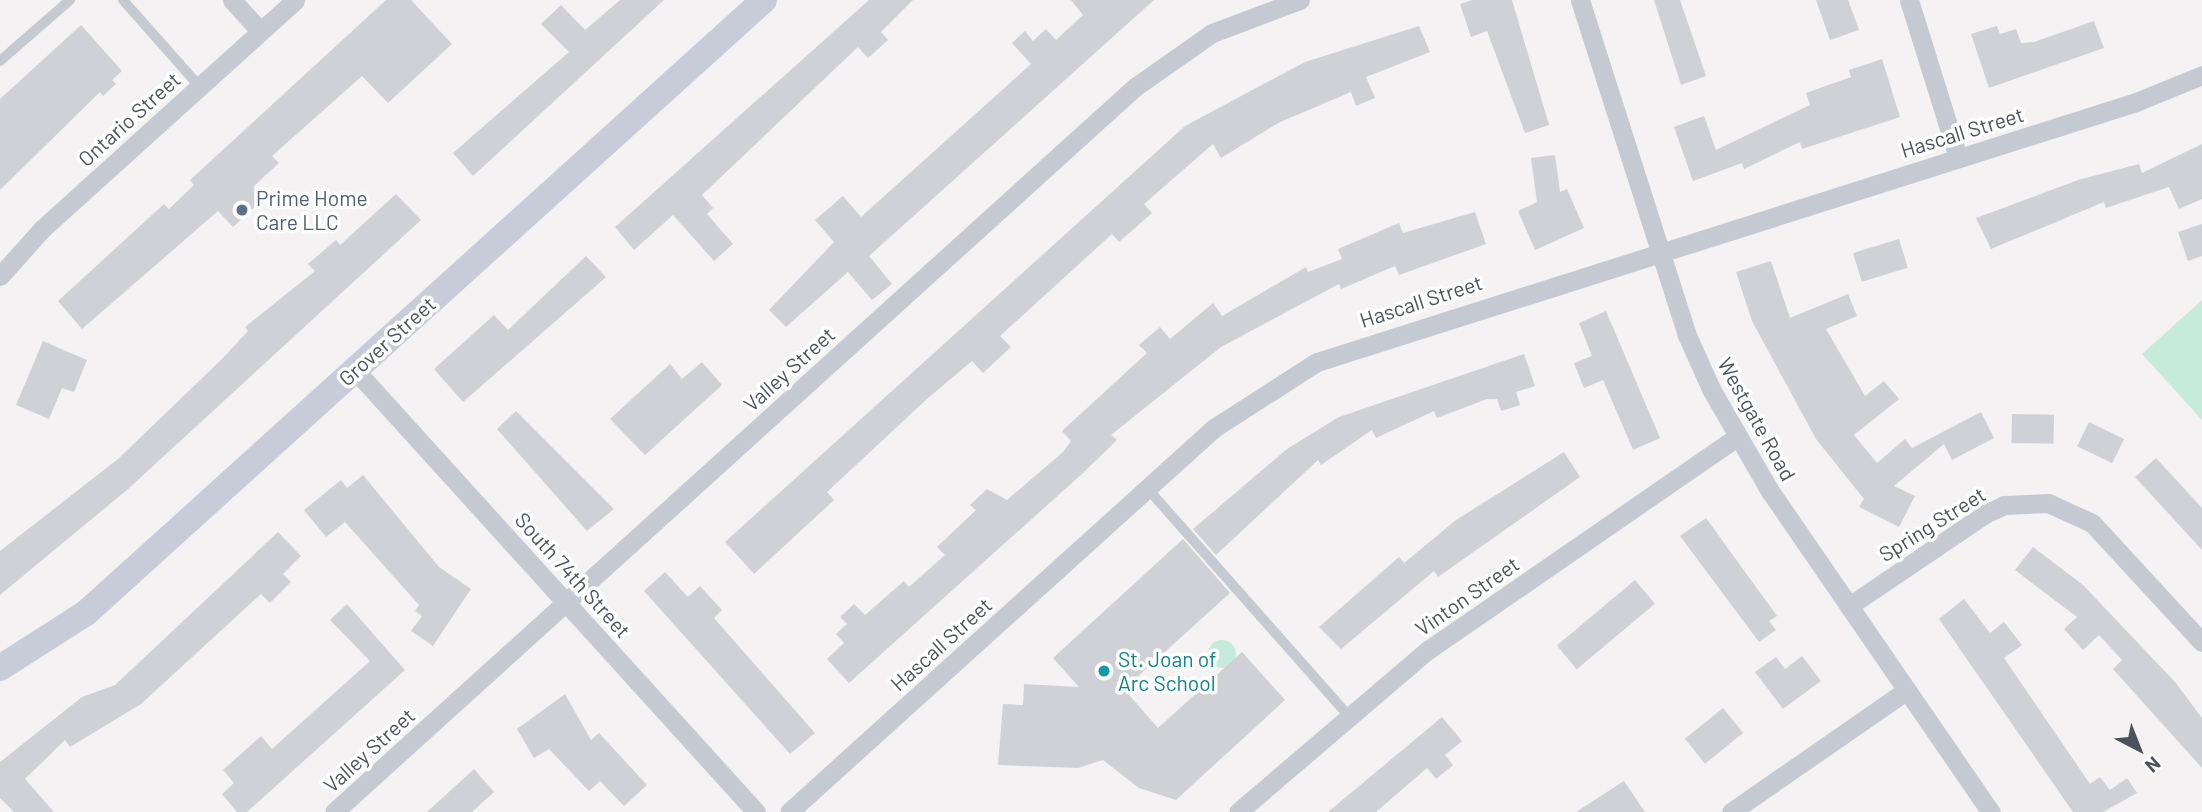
<!DOCTYPE html>
<style>
body{margin:0}
#map{position:relative;width:2202px;height:812px;overflow:hidden;background:#f4f2f2;font-family:Barlow,sans-serif}
div>[style]{position:absolute}
[style*='--x']{left:calc(var(--x)*1px);top:calc(var(--y)*1px);width:calc(var(--w)*1px);rotate:calc(var(--a)*1deg)}
.green>*{inset:0;background:#c7ebdb}
.round{border-radius:50%}
.building>*{inset:0;background:#d0d1d6;transform-origin:0 0}
.lane>*{height:10px;margin:-5px;padding:0 5px;transform-origin:5px;border-radius:5px;background:#c5cad2}
.street>*{height:19px;margin:-9.5px;padding:0 9.5px;transform-origin:9.5px;border-radius:9.5px;background:#c5cad2}
.secondary>*{height:26px;margin:-13px;padding:0 13px;transform-origin:13px;border-radius:13px;background:#c7ccd8}
.dots>*{width:19px;height:19px;translate:-50% -50%;box-sizing:border-box;border:4px solid #fff;border-radius:50%}
span{translate:-50% -50%;white-space:nowrap;text-align:center;line-height:1.15;-webkit-text-stroke:7px #fff;paint-order:stroke}
.street-label{font-size:21px;color:#4c525d}
.service-label{font-size:21px;color:#4e5e75}
.left{translate:0 -50%;text-align:left}
.culture-label{font-size:21px;color:#0d838f}
.north{position:absolute;left:2104px;top:714px;width:70px;height:70px;-webkit-text-stroke:5px #fff;paint-order:stroke;rotate:138deg;font-size:19px;font-weight:700;line-height:28px;text-align:center;color:#4c525d}
.north::after{content:'';display:block;margin:auto;width:24px;height:32px;background:#4c525d;clip-path:polygon(50% 0,100% 100%,50% 72%,0 100%)}
</style>
<div id="map">
<div class="green">
<i style="clip-path:polygon(2202px 300px,2202px 420px,2142px 354px)"></i>
<i class="round" style="left:1208px;top:640px;width:28px;height:28px"></i>
</div>
<div class="building">
<i style="clip-path:polygon(386px 0,411px 0,452px 44px,388px 103px,362px 76px,272px 156px,279px 163px,253px 187px,263px 199px,233px 227px,218px 211px,82px 329px,58px 301px,164px 204px,169px 209px,194px 185px,190px 180px)"></i>
<i style="clip-path:polygon(620px 0,664px 0,473px 176px,453px 153px,569px 52px,541px 24px,561px 5px,585px 30px)"></i>
<i style="clip-path:polygon(869px 0,913px 0,881px 32px,888px 40px,868px 58px,858px 47px,702px 195px,713px 208px,707px 214px,733px 244px,714px 261px,673px 215px,634px 250px,615px 227px)"></i>
<i style="clip-path:polygon(1071px 0,1154px 0,869px 256px,892px 284px,872px 300px,848px 272px,786px 327px,769px 310px,834px 242px,815px 220px,843px 196px,861px 217px,1031px 64px,1012px 43px,1025px 31px,1033px 41px,1046px 29px,1056px 40px,1083px 15px)"></i>
<i style="clip-path:polygon(1472px 0,1512px 0,1549px 125px,1525px 133px,1487px 31px,1471px 37px,1460px 4px)"></i>
<i style="clip-path:polygon(1654px 0,1680px 0,1706px 76px,1681px 85px)"></i>
<i style="clip-path:polygon(1816px 0,1848px 0,1859px 30px,1830px 40px)"></i>
<i style="clip-path:polygon(2094px 21px,2104px 48px,1989px 88px,1971px 34px,1997px 26px,2000px 34px,2016px 29px,2021px 43px,2034px 42px)"></i>
<i style="clip-path:polygon(81px 25px,122px 71px,112px 80px,116px 84px,103px 96px,100px 92px,0 190px,0 99px)"></i>
<i style="clip-path:polygon(1419px 26px,1430px 52px,1366px 77px,1375px 98px,1356px 106px,1351px 92px,1278px 123px,1221px 158px,1213px 144px,1144px 204px,1152px 213px,1119px 242px,1112px 234px,1000px 336px,1011px 347px,983px 373px,972px 361px,928px 398px,827px 492px,834px 500px,754px 574px,725px 542px,1185px 126px,1305px 62px)"></i>
<i style="clip-path:polygon(1882px 59px,1900px 117px,1802px 149px,1800px 142px,1744px 169px,1742px 163px,1693px 181px,1674px 127px,1704px 116px,1716px 150px,1810px 105px,1806px 93px,1851px 77px,1849px 70px)"></i>
<i style="clip-path:polygon(2202px 144px,2202px 199px,2179px 209px,2169px 187px,2106px 208px,2104px 202px,1991px 249px,1976px 218px,2078px 180px,2139px 164px,2142px 173px)"></i>
<i style="clip-path:polygon(1555px 155px,1560px 192px,1567px 189px,1584px 228px,1535px 250px,1518px 211px,1537px 202px,1531px 158px)"></i>
<i style="clip-path:polygon(396px 194px,421px 220px,128px 489px,0 595px,0 551px,118px 459px,222px 359px,248px 331px,245px 327px,315px 271px,308px 264px,336px 240px,340px 245px)"></i>
<i style="clip-path:polygon(1475px 212px,1486px 244px,1399px 275px,1395px 266px,1341px 289px,1339px 284px,1221px 347px,1111px 435px,1117px 440px,1083px 473px,849px 683px,827px 659px,844px 643px,836px 634px,847px 624px,840px 617px,854px 604px,865px 615px,904px 581px,909px 587px,945px 555px,937px 547px,976px 510px,970px 505px,987px 489px,1007px 500px,1063px 452px,1071px 441px,1062px 431px,1147px 353px,1139px 345px,1160px 327px,1170px 339px,1213px 303px,1222px 316px,1306px 267px,1308px 272px,1342px 259px,1338px 249px,1399px 223px,1403px 233px)"></i>
<i style="clip-path:polygon(2202px 224px,2202px 256px,2188px 261px,2178px 232px)"></i>
<i style="left:1899px;top:239px;width:30px;height:48px;rotate:73deg"></i>
<i style="clip-path:polygon(586px 256px,606px 277px,463px 402px,434px 369px,494px 315px,508px 330px)"></i>
<i style="clip-path:polygon(1771px 261px,1790px 318px,1848px 294px,1857px 316px,1826px 329px,1865px 396px,1884px 381px,1899px 399px,1854px 435px,1877px 463px,1905px 439px,1912px 448px,1981px 412px,1994px 438px,1952px 460px,1944px 444px,1894px 486px,1915px 496px,1899px 527px,1859px 507px,1864px 499px,1816px 439px,1752px 321px,1736px 272px)"></i>
<i style="clip-path:polygon(1606px 311px,1660px 438px,1633px 450px,1603px 380px,1584px 388px,1574px 363px,1592px 356px,1579px 323px)"></i>
<i style="clip-path:polygon(43px 341px,87px 360px,74px 392px,62px 388px,49px 419px,16px 405px)"></i>
<i style="clip-path:polygon(1524px 354px,1535px 386px,1516px 392px,1520px 405px,1501px 411px,1497px 399px,1487px 399px,1437px 418px,1434px 411px,1376px 438px,1372px 430px,1321px 465px,1318px 460px,1216px 555px,1193px 529px,1287px 449px,1339px 417px)"></i>
<i style="clip-path:polygon(702px 362px,722px 385px,645px 455px,610px 419px,670px 364px,682px 379px)"></i>
<i style="clip-path:polygon(516px 411px,614px 509px,587px 531px,497px 429px)"></i>
<i style="left:2012px;top:414px;width:42px;height:29px;rotate:1deg"></i>
<i style="left:2089px;top:422px;width:39px;height:27px;rotate:26deg"></i>
<i style="clip-path:polygon(1564px 452px,1580px 477px,1438px 577px,1434px 571px,1341px 649px,1319px 627px,1399px 557px,1404px 563px,1456px 520px)"></i>
<i style="clip-path:polygon(2156px 458px,2202px 508px,2202px 550px,2135px 477px)"></i>
<i style="clip-path:polygon(363px 475px,439px 567px,471px 589px,433px 646px,411px 631px,422px 616px,415px 611px,419px 605px,345px 522px,326px 537px,304px 510px,341px 480px,347px 488px)"></i>
<i style="clip-path:polygon(1706px 518px,1777px 616px,1769px 621px,1776px 630px,1759px 642px,1680px 536px)"></i>
<i style="clip-path:polygon(278px 532px,301px 556px,283px 574px,291px 582px,270px 603px,261px 594px,141px 704px,70px 747px,65px 740px,25px 779px,54px 812px,14px 812px,0 798px,0 762px,82px 697px,115px 685px)"></i>
<i style="clip-path:polygon(1183px 539px,1230px 593px,1124px 689px,1158px 728px,1242px 652px,1285px 700px,1176px 800px,1139px 788px,1103px 760px,1078px 768px,998px 765px,1003px 704px,1023px 705px,1024px 684px,1079px 687px,1053px 658px)"></i>
<i style="clip-path:polygon(2033px 547px,2083px 585px,2175px 682px,2202px 718px,2202px 768px,2113px 669px,2122px 660px,2099px 635px,2083px 650px,2064px 629px,2077px 617px,2015px 570px)"></i>
<i style="clip-path:polygon(665px 572px,688px 597px,700px 586px,722px 610px,714px 618px,815px 733px,790px 754px,644px 591px)"></i>
<i style="left:1635px;top:580px;width:31px;height:102px;rotate:50deg"></i>
<i style="clip-path:polygon(1964px 599px,1990px 633px,2004px 622px,2022px 645px,2004px 658px,2090px 784px,2100px 777px,2110px 790px,2127px 778px,2137px 793px,2103px 812px,2073px 812px,1939px 619px)"></i>
<i style="clip-path:polygon(347px 604px,405px 670px,247px 812px,237px 812px,222px 794px,234px 783px,223px 770px,261px 736px,272px 749px,370px 661px,330px 620px)"></i>
<i style="clip-path:polygon(1802px 656px,1821px 681px,1783px 709px,1755px 672px,1776px 657px,1785px 669px)"></i>
<i style="clip-path:polygon(565px 694px,591px 740px,599px 733px,647px 785px,624px 806px,600px 781px,589px 791px,549px 749px,534px 758px,517px 729px)"></i>
<i style="left:1723px;top:708px;width:32px;height:49px;rotate:51deg"></i>
<i style="clip-path:polygon(1442px 717px,1462px 741px,1445px 755px,1453px 765px,1436px 779px,1427px 768px,1376px 812px,1328px 812px)"></i>
<i style="clip-path:polygon(474px 769px,494px 792px,472px 812px,427px 812px)"></i>
<i style="clip-path:polygon(1624px 781px,1645px 812px,1576px 812px)"></i>
</div>
<div class="lane">
<i style="--x:123;--y:0;--w:115;--a:48.5"></i>
<i style="--x:0;--y:61;--w:93;--a:-41.1"></i>
<i style="--x:1147;--y:488;--w:302;--a:48.5"></i>
</div>
<div class="street">
<i style="--x:232;--y:0;--w:42;--a:47.9"></i>
<i style="--x:1580;--y:0;--w:349;--a:72.3"></i>
<i style="--x:1686;--y:333;--w:61;--a:65.9"></i>
<i style="--x:1711;--y:389;--w:118;--a:60"></i>
<i style="--x:1770;--y:491;--w:390;--a:55.5"></i>
<i style="--x:1909;--y:0;--w:164;--a:72.7"></i>
<i style="--x:0;--y:276;--w:63;--a:-48.2"></i>
<i style="--x:42;--y:229;--w:341;--a:-42.1"></i>
<i style="--x:355;--y:370;--w:597;--a:47.78"></i>
<i style="--x:1849;--y:606;--w:164;--a:-34.1"></i>
<i style="--x:1985;--y:514;--w:21;--a:-25"></i>
<i style="--x:2004;--y:505;--w:44;--a:-2.6"></i>
<i style="--x:2048;--y:503;--w:48;--a:24.4"></i>
<i style="--x:2092;--y:523;--w:162;--a:47.3"></i>
<i style="--x:334;--y:812;--w:1080;--a:-42.15"></i>
<i style="--x:1135;--y:87;--w:94;--a:-35"></i>
<i style="--x:1212;--y:33;--w:94;--a:-20.6"></i>
<i style="--x:789;--y:812;--w:573;--a:-42.1"></i>
<i style="--x:1214;--y:428;--w:122;--a:-32.7"></i>
<i style="--x:1317;--y:362;--w:859;--a:-17.61"></i>
<i style="--x:2136;--y:102;--w:71;--a:-22.2"></i>
<i style="--x:1238;--y:812;--w:250;--a:-40.5"></i>
<i style="--x:1428;--y:650;--w:375;--a:-34.6"></i>
<i style="--x:1731;--y:812;--w:214;--a:-34.7"></i>
</div>
<div class="secondary">
<i style="--x:0;--y:668;--w:102;--a:-32.6"></i>
<i style="--x:86;--y:613;--w:914;--a:-42.12"></i>
</div>
<div class="dots">
<i style="left:242px;top:210px;background:#5c6f8a"></i>
<i style="left:1104px;top:671px;background:#0f9aa8"></i>
</div>
<div class="street-label">
<span style="left:129px;top:119px;rotate:-42deg">Ontario Street</span>
<span style="left:1962px;top:132px;rotate:-17deg">Hascall Street</span>
<span style="left:1421px;top:301px;rotate:-18deg">Hascall Street</span>
<span style="left:387px;top:341px;rotate:-42deg">Grover Street</span>
<span style="left:789px;top:369px;rotate:-42deg">Valley Street</span>
<span style="left:1757px;top:419px;rotate:61deg">Westgate Road</span>
<span style="left:1932px;top:524px;rotate:-32deg">Spring Street</span>
<span style="left:573px;top:575px;rotate:48deg">South 74th Street</span>
<span style="left:1467px;top:596px;rotate:-35deg">Vinton Street</span>
<span style="left:941px;top:644px;rotate:-42deg">Hascall Street</span>
<span style="left:369px;top:750px;rotate:-42deg">Valley Street</span>
</div>
<div class="service-label">
<span class="left" style="left:256px;top:210px">Prime Home<br>Care LLC</span>
</div>
<div class="culture-label">
<span class="left" style="left:1118px;top:671px">St. Joan of<br>Arc School</span>
</div>
<div class="north">N</div>
</div>
